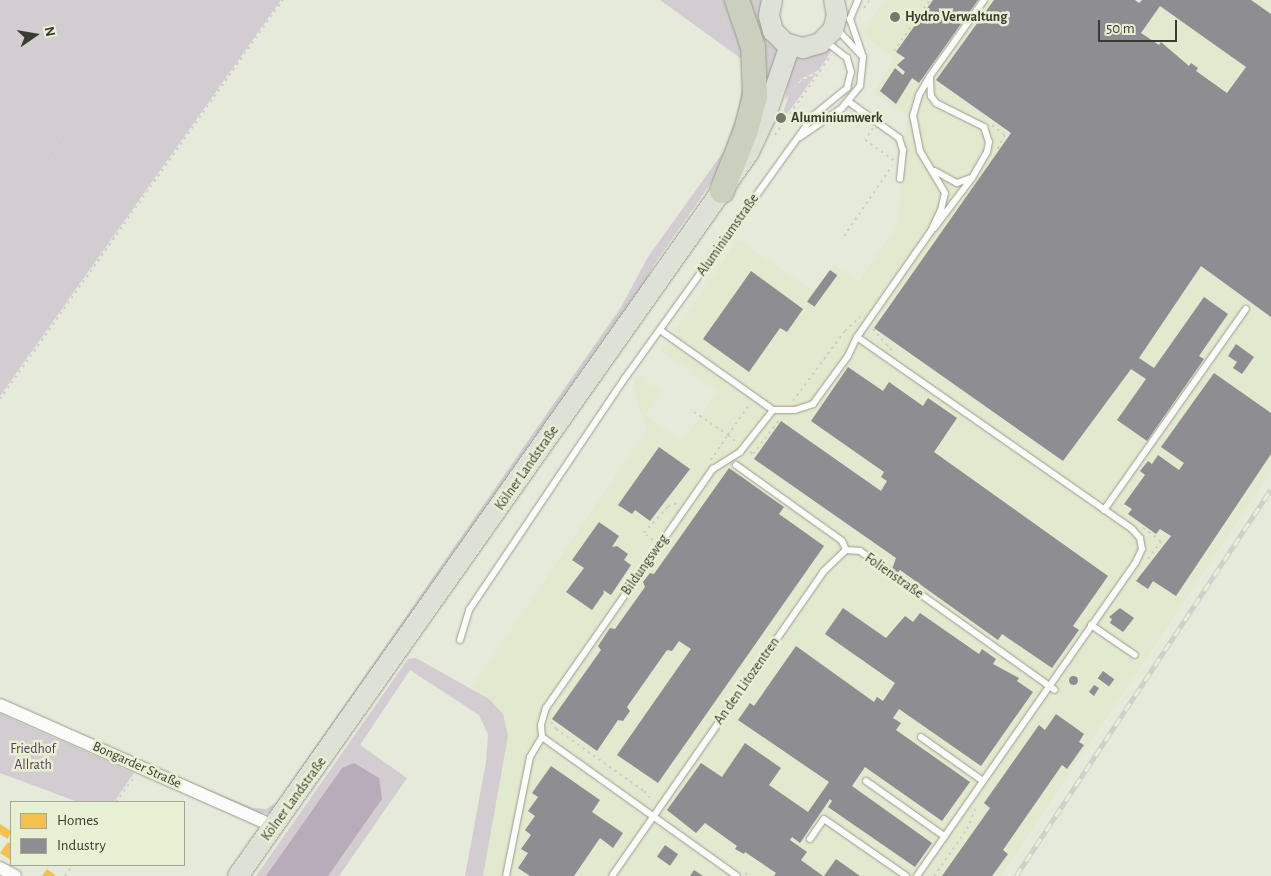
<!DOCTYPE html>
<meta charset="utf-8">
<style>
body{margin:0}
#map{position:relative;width:1271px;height:876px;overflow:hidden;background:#e5eada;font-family:"Alegreya Sans",sans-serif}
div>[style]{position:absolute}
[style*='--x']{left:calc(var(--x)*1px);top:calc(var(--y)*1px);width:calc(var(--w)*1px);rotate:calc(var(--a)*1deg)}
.built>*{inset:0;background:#e1e9ce}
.green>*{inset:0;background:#d3ccd1}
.water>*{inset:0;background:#b8acb8}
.homes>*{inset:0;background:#f2c14e}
.industry>*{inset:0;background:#8d8d92;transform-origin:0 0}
.round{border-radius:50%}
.path>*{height:2px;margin-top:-1px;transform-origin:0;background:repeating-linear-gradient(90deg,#cccec9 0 2.5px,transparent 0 6.5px)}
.roads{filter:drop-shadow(0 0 1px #999c90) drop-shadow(0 0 1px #999c90)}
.lane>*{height:6px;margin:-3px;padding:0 3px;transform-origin:3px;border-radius:3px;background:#fbfcf9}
.street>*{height:12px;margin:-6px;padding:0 6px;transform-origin:6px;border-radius:6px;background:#fbfcf9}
.primary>*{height:20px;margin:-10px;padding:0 10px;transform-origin:10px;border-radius:10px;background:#dee1d6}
.highway>*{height:24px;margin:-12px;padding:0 12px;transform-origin:12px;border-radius:12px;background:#cbcfbe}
.rail>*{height:5px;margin-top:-2.5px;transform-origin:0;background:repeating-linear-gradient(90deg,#e8f0d4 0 9px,#cfd0cc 0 18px);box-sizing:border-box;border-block:1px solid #cfd0cc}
.dots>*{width:14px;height:14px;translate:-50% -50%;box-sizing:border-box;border:2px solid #e8f0d4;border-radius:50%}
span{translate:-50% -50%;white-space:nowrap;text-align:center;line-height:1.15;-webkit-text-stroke:5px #e8f0d4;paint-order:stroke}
.poi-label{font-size:14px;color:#393c31;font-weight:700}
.left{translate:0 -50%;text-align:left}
.street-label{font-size:14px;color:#393c31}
.park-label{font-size:14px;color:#583a5f}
.legend{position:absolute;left:10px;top:801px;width:175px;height:65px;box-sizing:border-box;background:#e8f0d4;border:1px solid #a2a893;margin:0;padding:6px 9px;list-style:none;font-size:15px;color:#393c31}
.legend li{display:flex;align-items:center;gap:10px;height:25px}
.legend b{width:25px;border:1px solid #a2a893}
.north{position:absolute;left:10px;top:10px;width:50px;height:50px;-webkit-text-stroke:4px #e8f0d4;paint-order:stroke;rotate:77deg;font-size:14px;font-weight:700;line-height:20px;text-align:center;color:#393c31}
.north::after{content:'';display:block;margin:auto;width:18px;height:22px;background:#393c31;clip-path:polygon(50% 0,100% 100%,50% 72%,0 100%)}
.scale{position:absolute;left:1098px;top:20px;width:79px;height:22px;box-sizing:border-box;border:2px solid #393c31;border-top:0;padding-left:6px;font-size:15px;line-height:18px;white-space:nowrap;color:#393c31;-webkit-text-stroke:4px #e8f0d4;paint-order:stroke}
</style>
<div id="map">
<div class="built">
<i style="clip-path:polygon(885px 0,1271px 0,1271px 470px,1001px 876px,483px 876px,504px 763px,470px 690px,647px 430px,635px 393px,634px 377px,638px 375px,662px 391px,645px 415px,682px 442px,718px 391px,661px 351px,738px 240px,815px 292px,834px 265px,858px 282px,898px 225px,907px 116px,874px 93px,894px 58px,862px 34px)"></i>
</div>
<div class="green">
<i style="clip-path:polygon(0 0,281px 0,0 396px)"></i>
<i style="clip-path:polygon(660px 0,730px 0,750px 75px,725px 163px,653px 266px,639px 297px,270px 813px,257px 814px,149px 765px,253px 808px,266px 809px,277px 802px,621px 307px,648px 257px,724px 151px,737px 114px,742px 87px,743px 60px)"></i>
<i style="clip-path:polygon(741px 0,761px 0,778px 51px,758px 113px)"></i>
<i style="clip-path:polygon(824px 48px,832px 50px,819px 70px,801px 79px,785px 100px,789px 75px,796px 59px)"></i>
<i style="clip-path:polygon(816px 74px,782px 121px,781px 119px,789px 94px,801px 81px)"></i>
<i style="clip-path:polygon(416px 658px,489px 699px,503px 714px,508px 736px,483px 876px,465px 876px,486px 762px,488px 734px,479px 715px,410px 670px,360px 745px,407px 778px,339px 876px,256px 876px,408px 659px)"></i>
<i style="clip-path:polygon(0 713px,14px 720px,134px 773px,114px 802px,78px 802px,0 773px)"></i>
</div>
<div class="water">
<i style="clip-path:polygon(354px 763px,379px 778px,382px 799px,328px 876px,266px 876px,342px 768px)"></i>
</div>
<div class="homes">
<i style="clip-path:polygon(0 824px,11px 831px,8px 839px,0 834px)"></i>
<i style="clip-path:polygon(8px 842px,11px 844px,11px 860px,0 853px)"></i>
<i style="clip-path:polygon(47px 869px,55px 875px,54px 876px,42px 876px)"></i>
</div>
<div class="industry">
<i style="clip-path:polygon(933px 0,978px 0,919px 83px,912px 78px,896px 104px,880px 91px,895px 68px,903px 75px,905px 72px,897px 65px,905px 58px,896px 52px)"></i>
<i style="clip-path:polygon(evenodd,994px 0,1135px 0,1139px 3px,1142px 0,1251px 0,1271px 14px,1271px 317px,1201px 266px,1139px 358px,1154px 368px,1204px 297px,1228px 314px,1199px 356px,1204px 359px,1147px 441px,1117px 420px,1146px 379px,1131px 369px,1063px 461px,874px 328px,1011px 133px,936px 80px,994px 0,1160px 6px,1246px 67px,1227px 93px,1196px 71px,1198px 68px,1191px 63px,1189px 66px,1161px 42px,1159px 45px,1141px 33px,1160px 6px)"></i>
<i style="left:830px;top:270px;width:9px;height:39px;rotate:36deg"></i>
<i style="clip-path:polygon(751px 271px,803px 309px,787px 332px,780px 328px,749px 372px,703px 339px)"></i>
<i style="clip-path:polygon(1236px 344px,1254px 357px,1242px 374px,1233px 368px,1237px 362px,1228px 356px)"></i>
<i style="clip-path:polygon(848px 367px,883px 391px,889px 382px,923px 406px,928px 398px,957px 418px,934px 452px,1108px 576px,1073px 626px,1079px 630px,1052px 668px,1002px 634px,998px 640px,900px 570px,896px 575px,891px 572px,896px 558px,754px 459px,781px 421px,881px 491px,887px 481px,881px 477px,884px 472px,811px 421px)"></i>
<i style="clip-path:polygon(1214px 373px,1271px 413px,1271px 454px,1176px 596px,1153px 581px,1148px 589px,1136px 581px,1171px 536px,1160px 529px,1156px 534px,1128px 514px,1132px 509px,1124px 504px,1145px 475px,1140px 471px,1148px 461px,1152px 464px,1158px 455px,1179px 470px,1184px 463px,1161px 447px)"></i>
<i style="clip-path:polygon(659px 447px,690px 469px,650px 521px,635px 510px,632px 514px,618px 505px)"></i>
<i style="clip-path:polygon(729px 468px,784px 507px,779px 514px,824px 546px,658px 783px,617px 755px,691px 649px,679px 641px,672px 651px,667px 650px,627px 707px,630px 711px,623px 721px,618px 720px,597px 751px,552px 719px,601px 650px,598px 646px,610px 628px,615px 629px,645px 587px,643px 582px,650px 573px,654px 574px)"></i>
<i style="clip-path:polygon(599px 522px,619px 536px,612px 547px,617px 546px,628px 554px,624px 560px,631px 565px,611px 595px,603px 590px,604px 593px,592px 610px,566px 592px,584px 568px,572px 560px)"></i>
<i style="clip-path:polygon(843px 608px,886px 638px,905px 616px,913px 622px,920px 613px,979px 654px,982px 649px,996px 659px,993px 664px,1019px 678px,1017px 681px,1033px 692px,981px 766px,899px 709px,893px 718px,901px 723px,896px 730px,970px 782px,942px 821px,865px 767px,852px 786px,932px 843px,915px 867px,828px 807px,832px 801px,830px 799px,800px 843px,792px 837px,790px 840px,807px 852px,801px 860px,823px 876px,774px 876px,776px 873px,745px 852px,744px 854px,735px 849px,737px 846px,705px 823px,696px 833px,667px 810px,701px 763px,722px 777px,745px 743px,781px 768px,769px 785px,808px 812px,829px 782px,738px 720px,750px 703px,754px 706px,796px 646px,874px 702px,877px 697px,883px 701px,895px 683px,825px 634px)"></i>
<i style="clip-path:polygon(1120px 608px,1134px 618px,1123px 632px,1110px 623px,1112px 619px,1109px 617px)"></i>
<i style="left:1103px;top:671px;width:14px;height:9px;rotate:36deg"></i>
<i class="round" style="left:1068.5px;top:675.5px;width:9px;height:9px"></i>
<i style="clip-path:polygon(1094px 685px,1099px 688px,1094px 696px,1089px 692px)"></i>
<i style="clip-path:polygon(1056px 714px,1084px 734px,1079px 742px,1084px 745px,1067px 769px,1062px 765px,1003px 850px,1008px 854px,992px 876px,942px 876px,990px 808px,984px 803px,1039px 725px,1045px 730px)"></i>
<i style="clip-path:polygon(551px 766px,600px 800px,592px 812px,623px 833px,613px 848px,600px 838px,574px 876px,530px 876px,518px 868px,528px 853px,521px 849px,531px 835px,525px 830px,535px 816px,528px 811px,538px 797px,532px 793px)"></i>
<i style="left:665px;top:845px;width:16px;height:14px;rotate:35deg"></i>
<i style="clip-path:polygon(836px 859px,860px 876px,824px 876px)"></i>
<i style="clip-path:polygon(694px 870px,703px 876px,690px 876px)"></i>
</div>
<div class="path">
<i style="--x:864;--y:8;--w:10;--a:-53"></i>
<i style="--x:894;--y:51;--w:62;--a:-54.8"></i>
<i style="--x:792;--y:90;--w:13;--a:-48"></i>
<i style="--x:801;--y:80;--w:21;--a:-25"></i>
<i style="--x:992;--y:125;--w:16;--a:38"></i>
<i style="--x:1005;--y:135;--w:19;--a:118"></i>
<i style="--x:873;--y:128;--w:14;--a:124"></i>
<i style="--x:865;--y:140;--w:35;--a:35"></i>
<i style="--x:775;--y:135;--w:98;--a:-55"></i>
<i style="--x:0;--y:229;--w:129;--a:-55.4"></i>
<i style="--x:73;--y:123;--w:142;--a:-60.4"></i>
<i style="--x:844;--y:236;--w:85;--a:-55.6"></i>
<i style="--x:873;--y:329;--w:28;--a:49"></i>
<i style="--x:0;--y:399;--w:489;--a:-54.7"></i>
<i style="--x:793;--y:401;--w:87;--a:-53.4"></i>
<i style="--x:845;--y:331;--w:21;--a:-43"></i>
<i style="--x:694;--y:412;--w:41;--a:34.1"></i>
<i style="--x:728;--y:435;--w:39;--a:-55"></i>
<i style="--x:750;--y:452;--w:4;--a:34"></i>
<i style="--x:753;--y:454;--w:44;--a:-52.4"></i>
<i style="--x:711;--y:460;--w:30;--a:-56"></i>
<i style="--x:728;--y:435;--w:13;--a:39"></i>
<i style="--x:1143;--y:528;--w:22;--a:36"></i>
<i style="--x:1161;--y:541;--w:26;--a:126"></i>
<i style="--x:653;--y:540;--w:11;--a:-142"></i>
<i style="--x:644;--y:533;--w:36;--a:-48"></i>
<i style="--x:668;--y:506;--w:10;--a:-17"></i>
<i style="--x:551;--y:722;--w:9;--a:54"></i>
<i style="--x:556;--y:729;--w:108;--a:35.2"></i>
<i style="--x:644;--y:791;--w:13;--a:48"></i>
<i style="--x:0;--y:734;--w:137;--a:23.2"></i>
<i style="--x:4;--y:735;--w:16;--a:-63"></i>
<i style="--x:116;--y:802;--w:31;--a:-54"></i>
<i style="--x:745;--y:873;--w:6;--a:31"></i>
<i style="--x:65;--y:876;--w:14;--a:-54"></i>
<i style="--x:934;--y:876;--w:57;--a:-54.9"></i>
<i style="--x:967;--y:829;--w:23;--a:-67"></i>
</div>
<div class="roads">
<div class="lane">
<i style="--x:858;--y:0;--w:21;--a:113"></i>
<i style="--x:850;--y:19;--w:39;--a:71"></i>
<i style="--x:930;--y:79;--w:17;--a:87"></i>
<i style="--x:931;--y:96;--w:9;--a:54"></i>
<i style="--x:936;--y:103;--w:54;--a:26.6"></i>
<i style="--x:984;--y:127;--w:16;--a:72"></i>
<i style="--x:989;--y:142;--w:10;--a:101"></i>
<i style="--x:987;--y:152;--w:30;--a:120"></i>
<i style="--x:972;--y:178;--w:63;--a:127.2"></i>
<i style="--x:849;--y:102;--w:62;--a:35.8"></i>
<i style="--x:899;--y:138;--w:13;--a:72"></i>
<i style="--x:903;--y:150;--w:29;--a:96"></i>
<i style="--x:800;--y:137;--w:51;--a:-34.6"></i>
<i style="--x:842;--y:108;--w:28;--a:-51"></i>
<i style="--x:860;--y:86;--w:29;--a:-84"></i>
<i style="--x:863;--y:57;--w:38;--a:-133"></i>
<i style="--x:935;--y:171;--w:25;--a:29"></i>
<i style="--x:957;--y:183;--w:15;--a:-20"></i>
<i style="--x:660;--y:330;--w:138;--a:35.3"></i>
<i style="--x:773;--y:410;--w:22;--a:0"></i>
<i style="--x:795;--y:410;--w:19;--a:-18"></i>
<i style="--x:813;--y:404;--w:59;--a:-53.9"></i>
<i style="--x:848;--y:356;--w:21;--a:-65"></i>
<i style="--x:857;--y:337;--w:335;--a:34.9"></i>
<i style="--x:1132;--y:529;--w:12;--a:48"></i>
<i style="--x:1140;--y:538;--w:11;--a:80"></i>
<i style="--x:1142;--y:549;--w:14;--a:115"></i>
<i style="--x:1136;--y:562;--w:383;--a:124.9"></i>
<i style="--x:857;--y:337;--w:129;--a:-55.1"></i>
<i style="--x:931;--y:231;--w:23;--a:-65"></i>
<i style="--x:941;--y:210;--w:17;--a:-77"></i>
<i style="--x:945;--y:193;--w:49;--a:-120.8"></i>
<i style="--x:920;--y:151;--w:36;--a:-101"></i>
<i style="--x:913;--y:116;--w:22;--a:-74"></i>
<i style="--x:919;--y:95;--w:22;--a:-60"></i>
<i style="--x:930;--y:76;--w:93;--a:-54.6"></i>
<i style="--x:736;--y:465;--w:130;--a:35.6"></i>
<i style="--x:842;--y:541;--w:10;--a:66"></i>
<i style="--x:1104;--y:510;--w:246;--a:-54.8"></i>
<i style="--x:1091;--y:625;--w:53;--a:34.3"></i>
<i style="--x:460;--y:640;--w:31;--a:-73"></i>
<i style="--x:469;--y:610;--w:280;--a:-56.1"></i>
<i style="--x:625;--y:378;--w:324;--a:-54.3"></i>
<i style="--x:814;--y:115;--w:43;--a:-39.3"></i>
<i style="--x:847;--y:88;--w:16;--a:-76"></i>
<i style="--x:851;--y:72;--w:15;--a:-106"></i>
<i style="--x:847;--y:58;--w:28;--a:-142"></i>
<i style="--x:542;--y:737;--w:12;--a:-95"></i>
<i style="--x:541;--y:725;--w:18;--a:-74"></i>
<i style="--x:546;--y:708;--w:292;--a:-55.1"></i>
<i style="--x:713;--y:469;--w:32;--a:-32"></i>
<i style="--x:740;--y:452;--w:53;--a:-51.8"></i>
<i style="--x:542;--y:737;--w:239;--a:35.5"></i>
<i style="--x:921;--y:737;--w:76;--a:35.4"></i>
<i style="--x:866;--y:781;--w:95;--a:35.2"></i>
<i style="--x:810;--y:839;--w:24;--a:-55"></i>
<i style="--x:824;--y:819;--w:100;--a:34.8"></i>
<i style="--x:506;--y:876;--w:121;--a:-78.6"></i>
<i style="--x:530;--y:757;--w:23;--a:-59"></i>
<i style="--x:612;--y:876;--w:370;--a:-55.2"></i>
<i style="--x:823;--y:572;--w:32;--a:-44"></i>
<i style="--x:846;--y:550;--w:14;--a:4"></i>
<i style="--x:860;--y:551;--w:239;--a:35.5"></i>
</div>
<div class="street">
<i style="--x:0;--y:705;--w:299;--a:23.9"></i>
<i style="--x:0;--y:868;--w:17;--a:28"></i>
</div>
<div class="primary">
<i style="--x:772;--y:0;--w:16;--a:101"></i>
<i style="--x:769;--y:16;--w:16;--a:75"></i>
<i style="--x:773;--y:31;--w:17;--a:45"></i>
<i style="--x:785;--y:43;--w:19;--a:16"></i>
<i style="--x:803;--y:48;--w:18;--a:-16"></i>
<i style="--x:820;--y:43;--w:18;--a:-45"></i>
<i style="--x:833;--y:30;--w:16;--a:-75"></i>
<i style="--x:837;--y:15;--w:15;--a:-101"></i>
<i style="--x:238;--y:876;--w:886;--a:-54.79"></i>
<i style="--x:749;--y:152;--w:38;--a:-65"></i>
<i style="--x:765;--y:118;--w:77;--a:-71.1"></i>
</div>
<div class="highway">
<i style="--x:722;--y:191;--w:66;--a:-68.5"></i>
<i style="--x:746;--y:130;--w:35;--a:-75"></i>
<i style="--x:755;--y:96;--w:49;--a:-92.3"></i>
<i style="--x:753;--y:47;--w:50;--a:-108.8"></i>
</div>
</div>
<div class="rail">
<i style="--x:1016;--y:876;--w:463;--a:-56.6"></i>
</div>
<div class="dots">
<i style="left:895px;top:17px;background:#75796c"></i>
<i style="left:781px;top:118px;background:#75796c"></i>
</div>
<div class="poi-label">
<span class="left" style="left:905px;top:17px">Hydro Verwaltung</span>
<span class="left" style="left:791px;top:118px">Aluminiumwerk</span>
</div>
<div class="street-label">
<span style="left:728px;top:235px;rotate:-55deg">Aluminiumstraße</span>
<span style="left:527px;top:468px;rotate:-55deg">Kölner Landstraße</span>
<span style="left:645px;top:565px;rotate:-55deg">Bildungsweg</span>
<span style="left:894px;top:576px;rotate:35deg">Folienstraße</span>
<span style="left:747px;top:681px;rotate:-55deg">An den Litozentren</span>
<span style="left:137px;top:765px;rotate:24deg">Bongarder Straße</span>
<span style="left:294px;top:799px;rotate:-54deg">Kölner Landstraße</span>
</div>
<div class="park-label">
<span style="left:33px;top:757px">Friedhof<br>Allrath</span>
</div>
<ul class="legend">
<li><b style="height:14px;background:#f2c14e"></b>Homes</li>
<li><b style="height:14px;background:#8d8d92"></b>Industry</li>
</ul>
<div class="north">N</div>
<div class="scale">50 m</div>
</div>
